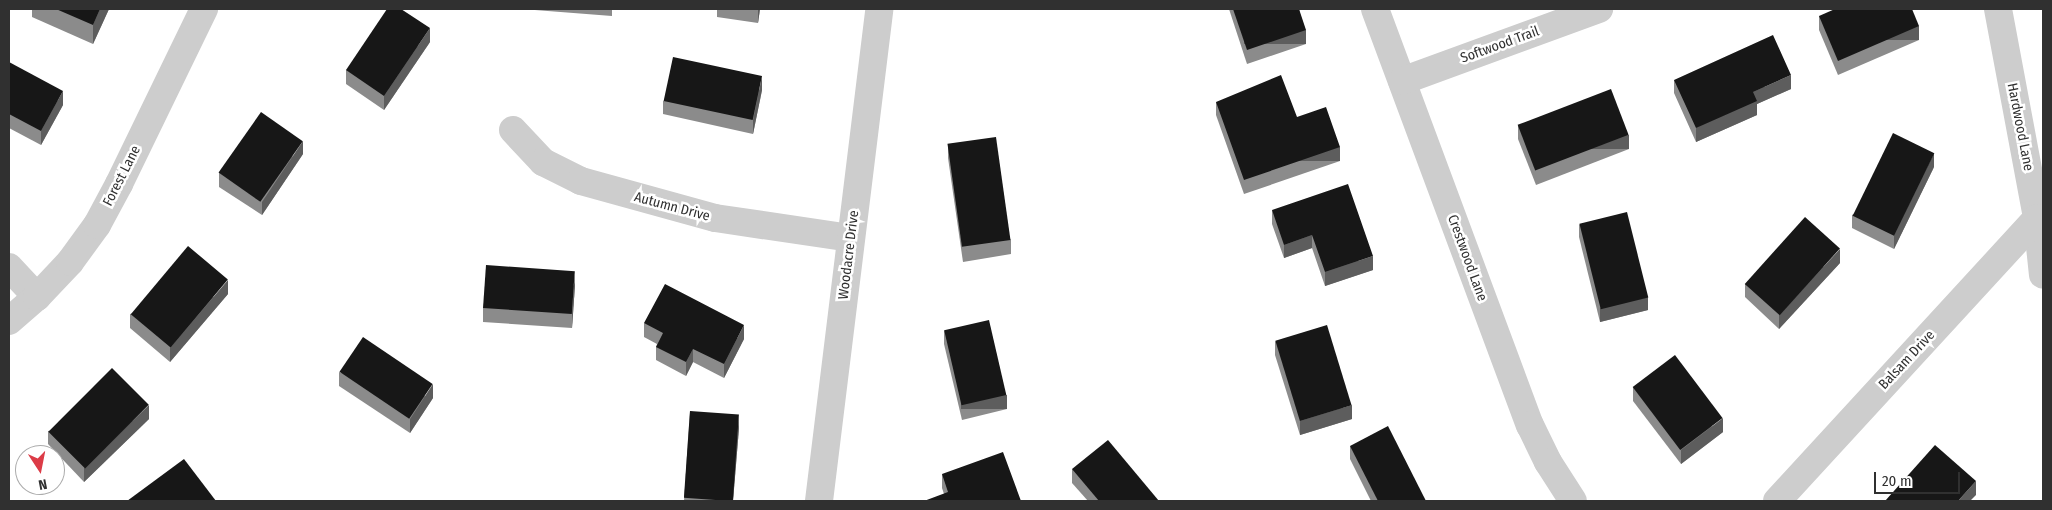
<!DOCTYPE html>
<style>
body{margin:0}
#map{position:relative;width:2052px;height:510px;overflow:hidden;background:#fff;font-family:"Fira Sans Condensed",sans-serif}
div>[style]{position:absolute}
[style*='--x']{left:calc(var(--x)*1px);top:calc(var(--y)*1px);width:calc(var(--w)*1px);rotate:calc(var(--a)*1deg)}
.minor>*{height:28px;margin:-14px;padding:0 14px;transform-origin:14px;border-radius:14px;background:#cdcdcd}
.wall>*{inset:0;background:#8b8b8b}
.shaded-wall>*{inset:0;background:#5d5d5d;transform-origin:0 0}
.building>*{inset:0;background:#171717;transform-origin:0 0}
span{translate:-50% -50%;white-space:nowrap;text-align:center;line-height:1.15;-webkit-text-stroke:5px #fff;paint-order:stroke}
.street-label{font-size:14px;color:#303030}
.frame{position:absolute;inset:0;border:10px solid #303030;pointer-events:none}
.north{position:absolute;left:15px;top:445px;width:50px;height:50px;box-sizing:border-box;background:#fff;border:1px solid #acacac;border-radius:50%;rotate:169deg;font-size:14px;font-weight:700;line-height:20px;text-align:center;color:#303030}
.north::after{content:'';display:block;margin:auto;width:18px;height:22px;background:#dc3c47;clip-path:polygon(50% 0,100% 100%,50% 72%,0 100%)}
.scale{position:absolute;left:1874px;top:472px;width:86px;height:22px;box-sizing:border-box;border:2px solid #303030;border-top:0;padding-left:6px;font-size:15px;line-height:18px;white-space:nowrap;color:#303030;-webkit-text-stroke:4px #fff;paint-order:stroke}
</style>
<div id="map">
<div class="minor">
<i style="--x:1375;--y:9;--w:444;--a:69.6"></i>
<i style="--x:1530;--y:425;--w:41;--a:64.1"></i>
<i style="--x:1548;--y:462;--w:46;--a:57.3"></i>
<i style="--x:1998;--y:9;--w:213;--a:79.4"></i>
<i style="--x:2037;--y:218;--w:57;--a:84"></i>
<i style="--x:1402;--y:81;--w:210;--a:-20.1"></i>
<i style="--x:513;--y:130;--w:44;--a:46.8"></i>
<i style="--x:543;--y:162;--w:42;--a:26.6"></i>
<i style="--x:581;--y:181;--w:139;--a:15.4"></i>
<i style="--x:715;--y:218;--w:137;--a:8.4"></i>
<i style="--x:9;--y:267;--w:41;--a:47"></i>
<i style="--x:9;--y:321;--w:37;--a:-41"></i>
<i style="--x:37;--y:297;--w:48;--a:-46.7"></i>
<i style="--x:70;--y:262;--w:46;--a:-53.9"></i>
<i style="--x:97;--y:225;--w:47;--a:-61.8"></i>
<i style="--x:119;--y:184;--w:195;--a:-64.1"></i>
<i style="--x:819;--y:501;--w:496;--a:-83"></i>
<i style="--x:1777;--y:501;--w:384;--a:-47.4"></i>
</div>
<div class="wall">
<i style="clip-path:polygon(32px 9px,109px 9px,93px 44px,32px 17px)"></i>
<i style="clip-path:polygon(522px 9px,612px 9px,612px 16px)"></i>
<i style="clip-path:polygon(717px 9px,760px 9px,758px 23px,717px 17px)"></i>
<i style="clip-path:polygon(1229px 9px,1299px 9px,1306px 44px,1247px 64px)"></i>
<i style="clip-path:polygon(1819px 16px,1919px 40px,1838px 75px,1819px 30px)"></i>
<i style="clip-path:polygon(430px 42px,384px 110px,346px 84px,346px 70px)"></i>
<i style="clip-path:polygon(9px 62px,63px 105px,41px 145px,9px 128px)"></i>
<i style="clip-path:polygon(1674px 80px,1791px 89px,1757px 104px,1757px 115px,1696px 142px,1674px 93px)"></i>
<i style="clip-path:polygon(762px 90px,753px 134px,663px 114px,663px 101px)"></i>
<i style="clip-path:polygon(1216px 102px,1297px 117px,1340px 161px,1244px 194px,1216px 115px)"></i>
<i style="clip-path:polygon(1518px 125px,1629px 149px,1536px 185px,1518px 139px)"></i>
<i style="clip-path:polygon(948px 144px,1011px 240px,1011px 254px,963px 262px,948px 158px)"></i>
<i style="clip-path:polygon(303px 154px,262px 215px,219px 187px,219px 173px)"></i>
<i style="clip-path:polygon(1934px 167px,1894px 249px,1852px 228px,1852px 215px)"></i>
<i style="clip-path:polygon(1272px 210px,1373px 270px,1325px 286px,1312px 248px,1284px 258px,1272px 224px)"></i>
<i style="clip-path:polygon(1579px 224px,1648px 310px,1600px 322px,1579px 237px)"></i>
<i style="clip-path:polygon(1840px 263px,1779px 329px,1745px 297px,1745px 284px)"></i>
<i style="clip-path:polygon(575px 285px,572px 328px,483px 322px,483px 308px)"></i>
<i style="clip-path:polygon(228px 294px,170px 362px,130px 328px,130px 314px)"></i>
<i style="clip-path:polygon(644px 323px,744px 339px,724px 378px,693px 362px,686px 376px,656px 360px,656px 347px,657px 344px,644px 337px)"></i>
<i style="clip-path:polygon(944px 330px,1007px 409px,962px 420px,944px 344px)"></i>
<i style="clip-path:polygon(1275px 341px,1352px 419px,1300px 435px,1275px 355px)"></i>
<i style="clip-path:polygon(339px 372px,433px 398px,410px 433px,339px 386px)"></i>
<i style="clip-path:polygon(1633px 387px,1723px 432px,1681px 464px,1633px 401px)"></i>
<i style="clip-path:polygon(690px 411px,739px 428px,733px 501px,684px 501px)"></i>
<i style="clip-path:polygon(149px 419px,84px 482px,48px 444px,48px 431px)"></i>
<i style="clip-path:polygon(1350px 446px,1426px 501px,1371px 501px,1350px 459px)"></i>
<i style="clip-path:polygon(1072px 469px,1159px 501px,1088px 501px,1072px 483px)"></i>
<i style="clip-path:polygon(942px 474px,1021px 501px,944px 494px,942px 488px)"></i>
</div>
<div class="shaded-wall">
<i style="clip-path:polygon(100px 9px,109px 9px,93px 44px,93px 25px)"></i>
<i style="clip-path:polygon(758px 9px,760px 9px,758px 23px)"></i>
<i style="left:1919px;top:26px;width:14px;height:88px;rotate:90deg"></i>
<i style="clip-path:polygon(430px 28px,430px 42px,384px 110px,384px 96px)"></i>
<i style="left:1306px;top:30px;width:14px;height:62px;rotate:90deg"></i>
<i style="clip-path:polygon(1791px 75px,1791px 89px,1757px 104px,1757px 115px,1696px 142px,1696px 128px,1753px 92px)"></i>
<i style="clip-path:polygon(762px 76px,762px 90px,753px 134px,753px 120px)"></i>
<i style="clip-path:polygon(63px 91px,63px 105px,41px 145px,41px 131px)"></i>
<i style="left:1629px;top:135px;width:14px;height:100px;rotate:90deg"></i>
<i style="clip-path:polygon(303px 141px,303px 154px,262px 215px,262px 202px)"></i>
<i style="left:1340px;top:147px;width:14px;height:102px;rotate:90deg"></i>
<i style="clip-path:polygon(1934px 153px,1934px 167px,1894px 249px,1894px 235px)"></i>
<i style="clip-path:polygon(1312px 235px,1312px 248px,1284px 258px,1284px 245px)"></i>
<i style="clip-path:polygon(1840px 249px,1840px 263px,1779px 329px,1779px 315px)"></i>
<i style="clip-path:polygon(1373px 256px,1373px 270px,1325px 286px,1325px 272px)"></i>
<i style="clip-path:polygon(575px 271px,575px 285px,572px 328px,572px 314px)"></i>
<i style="clip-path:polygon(228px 280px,228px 294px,170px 362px,170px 348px)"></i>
<i style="clip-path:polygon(1648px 297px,1648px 310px,1600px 322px,1600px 308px)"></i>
<i style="clip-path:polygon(744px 325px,744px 339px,724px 378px,724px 364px)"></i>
<i style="clip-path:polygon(693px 349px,693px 362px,686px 376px,686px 362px)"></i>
<i style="clip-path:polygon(433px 384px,433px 398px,410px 433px,410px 419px)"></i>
<i style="left:1007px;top:395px;width:14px;height:46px;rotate:90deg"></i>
<i style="clip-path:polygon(149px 405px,149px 419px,84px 482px,84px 468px)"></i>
<i style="clip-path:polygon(1352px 405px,1352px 419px,1300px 435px,1300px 421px)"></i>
<i style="clip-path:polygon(739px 414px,739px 428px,733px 501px,732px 501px)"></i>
<i style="clip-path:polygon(1723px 418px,1723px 432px,1681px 464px,1681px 450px)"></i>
<i style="clip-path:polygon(1976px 481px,1976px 495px,1970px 501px,1958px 501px)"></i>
</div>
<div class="building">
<i style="clip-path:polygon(56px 9px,100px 9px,93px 25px)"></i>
<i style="clip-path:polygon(387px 9px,401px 9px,430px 28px,384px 96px,346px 70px)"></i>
<i style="clip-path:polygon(1233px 9px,1299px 9px,1306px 30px,1247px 50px)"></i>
<i style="clip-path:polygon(1835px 9px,1912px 9px,1919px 26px,1838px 61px,1819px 16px)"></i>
<i style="clip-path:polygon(1773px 35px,1791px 75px,1753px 92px,1757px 101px,1696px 128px,1674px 80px)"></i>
<i style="left:673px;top:57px;width:91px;height:45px;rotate:12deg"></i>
<i style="clip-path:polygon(9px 62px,63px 91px,41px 131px,9px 114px)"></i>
<i style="clip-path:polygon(1281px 75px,1297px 117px,1326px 107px,1340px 147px,1244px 180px,1216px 102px)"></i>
<i style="left:1611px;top:89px;width:49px;height:100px;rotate:69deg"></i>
<i style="left:261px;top:112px;width:51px;height:74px;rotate:35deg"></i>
<i style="left:1893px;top:133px;width:46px;height:92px;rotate:26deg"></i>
<i style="left:996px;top:137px;width:104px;height:49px;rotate:82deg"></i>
<i style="clip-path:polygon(1348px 184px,1373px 256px,1325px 272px,1312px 235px,1284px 245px,1272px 210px)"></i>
<i style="left:1627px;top:212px;width:88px;height:49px;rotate:76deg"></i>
<i style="left:1805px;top:217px;width:47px;height:90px;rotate:42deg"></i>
<i style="left:188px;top:246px;width:52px;height:89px;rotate:40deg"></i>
<i style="left:486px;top:265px;width:89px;height:43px;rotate:4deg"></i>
<i style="clip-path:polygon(665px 284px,744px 325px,724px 364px,693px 349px,686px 362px,656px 347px,663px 333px,644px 323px)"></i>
<i style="left:989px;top:320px;width:77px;height:46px;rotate:77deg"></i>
<i style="left:1327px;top:325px;width:84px;height:54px;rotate:73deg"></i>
<i style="left:363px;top:337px;width:84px;height:42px;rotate:34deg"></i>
<i style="left:1675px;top:355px;width:79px;height:53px;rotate:53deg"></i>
<i style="left:112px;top:368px;width:52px;height:90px;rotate:45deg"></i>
<i style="left:690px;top:411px;width:49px;height:87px;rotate:4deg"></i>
<i style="clip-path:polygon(1388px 426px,1426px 501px,1378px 501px,1350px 446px)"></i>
<i style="clip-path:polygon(1108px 440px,1159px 501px,1099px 501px,1072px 469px)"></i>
<i style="clip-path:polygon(1935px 445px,1976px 481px,1958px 501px,1885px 501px)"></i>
<i style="clip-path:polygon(1003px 452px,1021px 501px,924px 501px,948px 492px,942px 474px)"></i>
<i style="clip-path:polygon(184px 459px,216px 501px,127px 501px)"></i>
</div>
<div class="street-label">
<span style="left:1500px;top:45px;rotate:-20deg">Softwood Trail</span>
<span style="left:2020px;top:127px;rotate:79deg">Hardwood Lane</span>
<span style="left:122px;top:176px;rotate:-63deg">Forest Lane</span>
<span style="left:672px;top:207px;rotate:15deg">Autumn Drive</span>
<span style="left:849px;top:255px;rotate:-83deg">Woodacre Drive</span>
<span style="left:1467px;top:258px;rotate:70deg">Crestwood Lane</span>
<span style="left:1907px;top:360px;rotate:-47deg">Balsam Drive</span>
</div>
<div class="frame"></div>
<div class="north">N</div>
<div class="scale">20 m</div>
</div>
